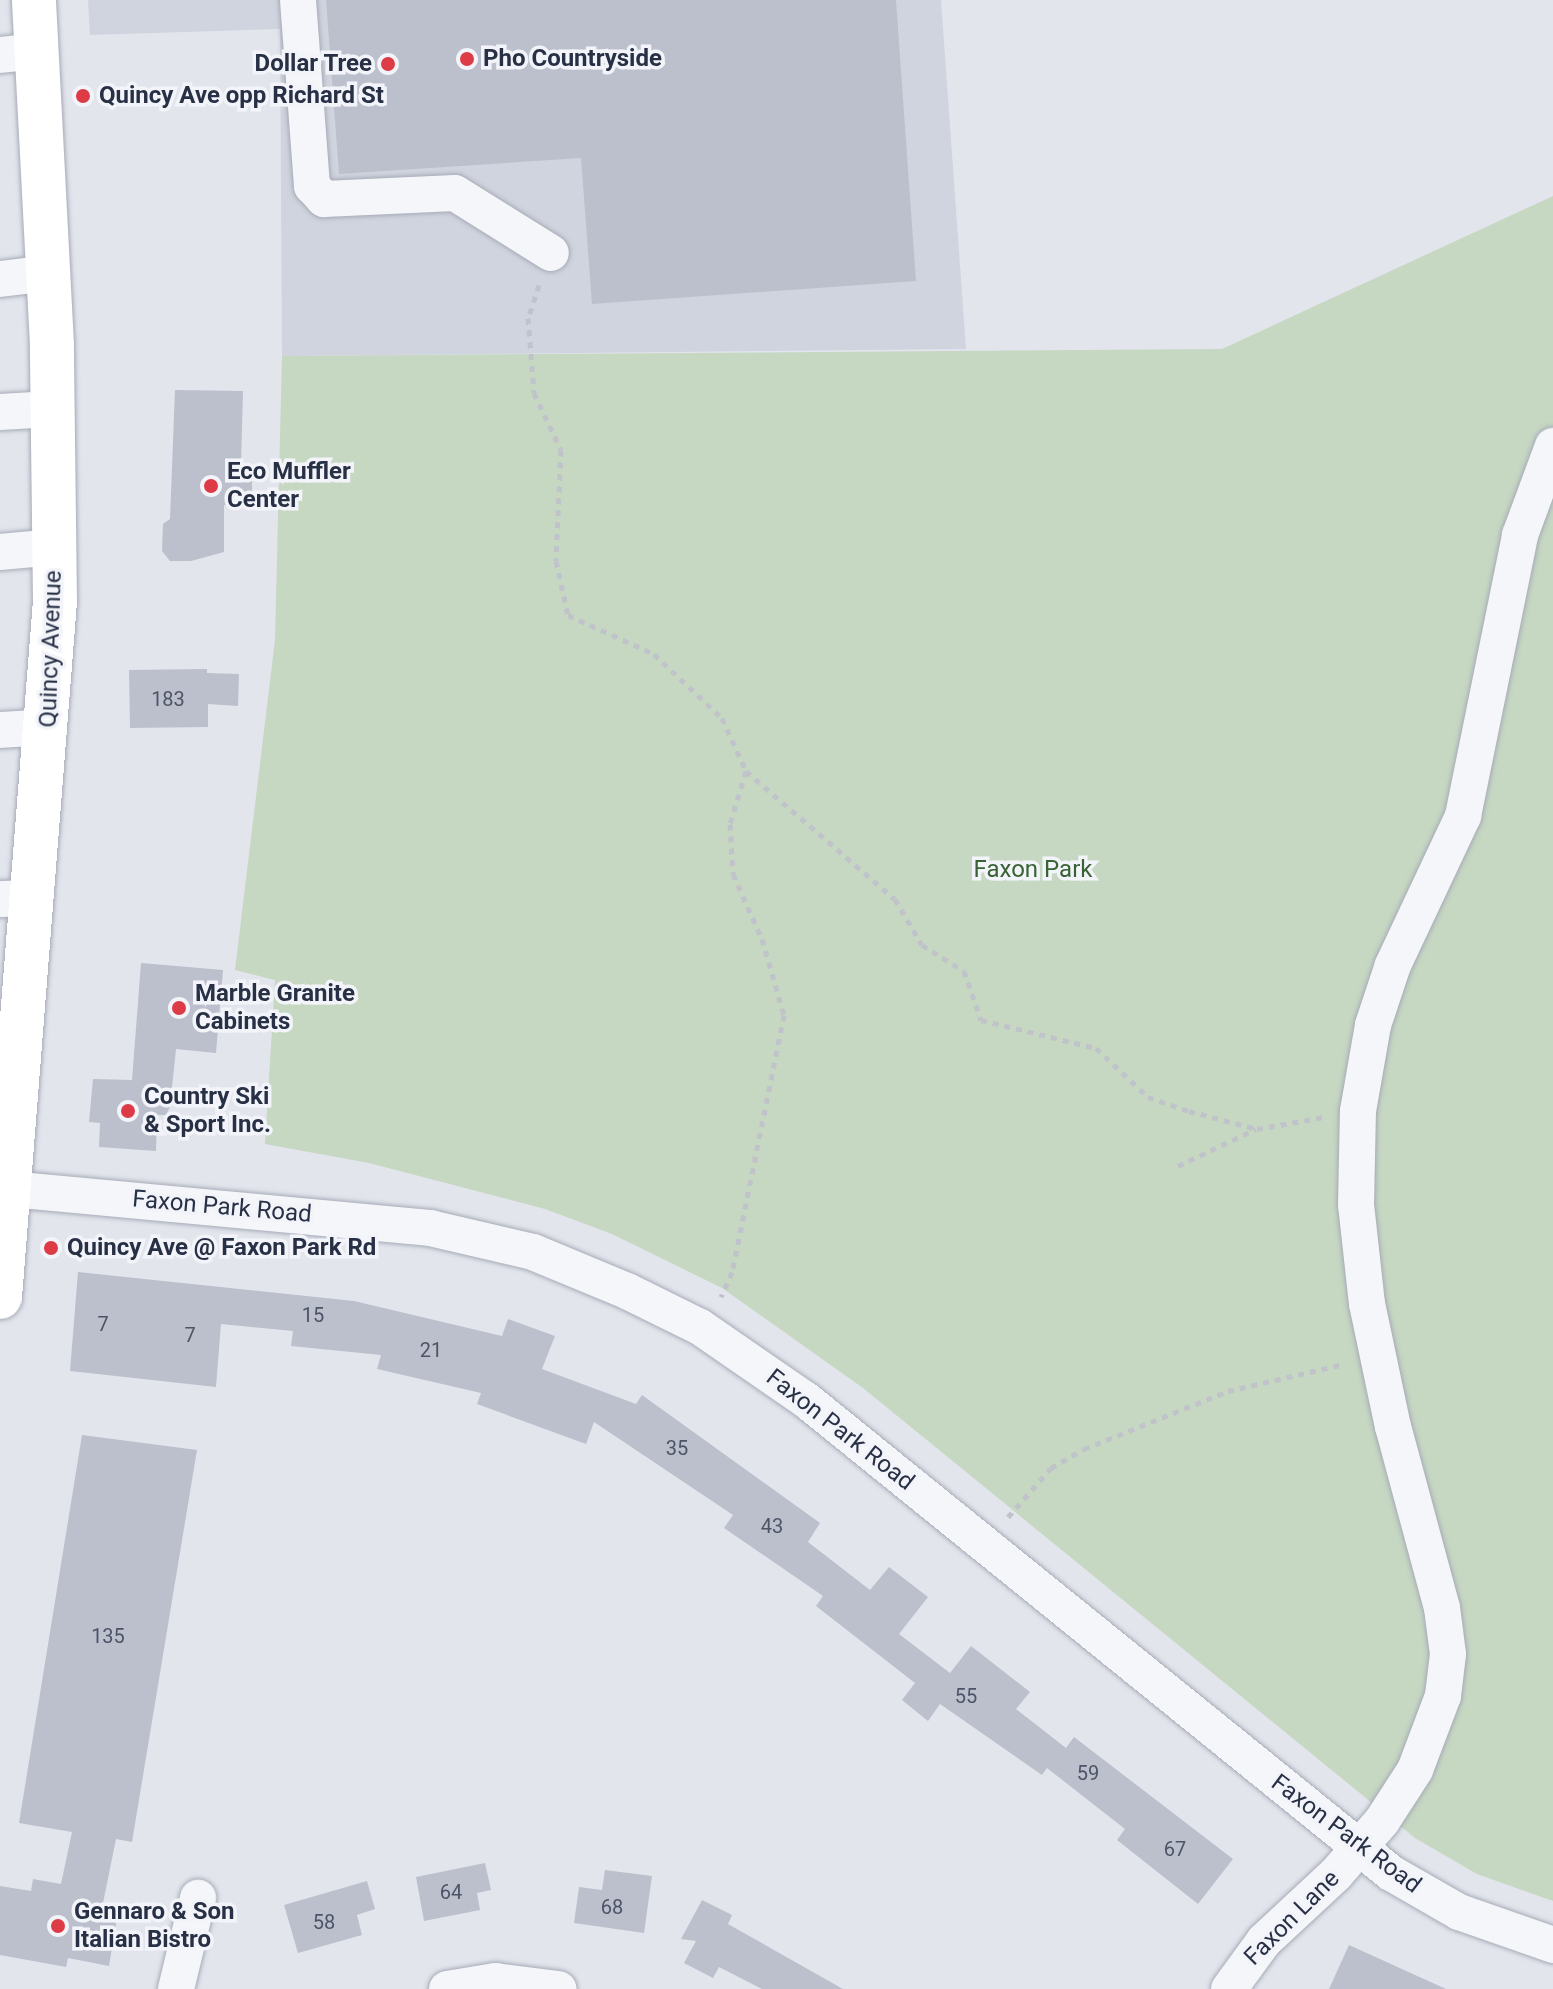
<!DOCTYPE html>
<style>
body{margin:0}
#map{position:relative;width:1553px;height:1989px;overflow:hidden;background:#e2e5ec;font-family:Roboto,sans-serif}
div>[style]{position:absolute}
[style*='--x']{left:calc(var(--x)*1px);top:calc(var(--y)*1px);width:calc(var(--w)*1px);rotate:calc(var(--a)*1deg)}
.built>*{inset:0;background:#d0d4de}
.green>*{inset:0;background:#c6d7c2}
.building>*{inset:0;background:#bbc0cc}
.path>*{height:5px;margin-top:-2.5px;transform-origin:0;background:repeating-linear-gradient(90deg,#c0c3ca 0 6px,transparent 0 12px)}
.roads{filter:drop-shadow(0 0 2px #a6abb7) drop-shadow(0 0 2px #a6abb7)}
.minor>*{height:36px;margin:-18px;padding:0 18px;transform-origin:18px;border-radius:18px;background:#f5f6f9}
.major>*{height:44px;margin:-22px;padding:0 22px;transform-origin:22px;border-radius:22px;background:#fff}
.dots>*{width:22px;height:22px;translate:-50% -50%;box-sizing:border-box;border:4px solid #f2f4f9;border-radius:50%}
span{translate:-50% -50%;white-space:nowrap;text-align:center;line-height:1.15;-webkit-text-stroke:7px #f2f4f9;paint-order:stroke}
.number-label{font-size:20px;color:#4d5468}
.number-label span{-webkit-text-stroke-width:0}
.poi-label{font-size:24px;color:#283046;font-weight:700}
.left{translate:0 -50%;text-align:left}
.right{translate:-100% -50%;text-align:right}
.street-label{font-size:24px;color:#283046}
.park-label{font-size:24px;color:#396334}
</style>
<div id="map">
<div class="built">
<i style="clip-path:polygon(88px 0,941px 0,966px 349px,282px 356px,280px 29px,90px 35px)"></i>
</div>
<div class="green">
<i style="clip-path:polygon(1553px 196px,1553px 1901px,1477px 1874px,1415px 1838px,863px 1388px,722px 1288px,612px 1234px,545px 1209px,369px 1163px,265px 1144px,275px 980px,235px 970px,275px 640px,282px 356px,1222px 349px)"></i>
</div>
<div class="building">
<i style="clip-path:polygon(326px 0,896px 0,916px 281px,592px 304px,581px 158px,339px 174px)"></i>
<i style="clip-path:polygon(175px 390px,243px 391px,241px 464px,252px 464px,252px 506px,224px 505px,224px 552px,191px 561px,170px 561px,162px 551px,163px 524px,170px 519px)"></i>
<i style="clip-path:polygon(207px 669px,207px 673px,239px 674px,238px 706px,208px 704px,208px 727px,130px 728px,129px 670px)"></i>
<i style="clip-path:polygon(141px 963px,223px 970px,216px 1053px,176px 1049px,170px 1107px,166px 1115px,157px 1115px,156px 1151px,99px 1147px,100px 1123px,89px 1122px,93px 1079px,132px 1080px)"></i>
<i style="clip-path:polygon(78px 1272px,354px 1301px,502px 1336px,508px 1319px,555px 1336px,542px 1369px,636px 1404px,642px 1395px,820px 1523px,808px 1542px,870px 1590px,889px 1567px,928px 1597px,899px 1634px,950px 1673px,971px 1646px,1030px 1692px,1016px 1709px,1066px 1748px,1074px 1737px,1233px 1859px,1198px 1904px,1117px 1840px,1125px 1829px,1047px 1768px,1042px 1775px,940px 1704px,928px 1721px,902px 1700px,915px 1683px,816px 1606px,823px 1596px,724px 1528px,733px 1515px,594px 1422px,586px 1444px,477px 1404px,481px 1393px,377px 1369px,381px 1355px,291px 1346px,293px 1331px,221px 1324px,216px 1387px,70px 1371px)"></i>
<i style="clip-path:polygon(82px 1435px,197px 1450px,132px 1842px,116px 1839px,103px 1903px,119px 1906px,109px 1966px,68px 1958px,66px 1967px,0 1955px,0 1886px,31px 1891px,33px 1879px,61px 1884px,72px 1832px,19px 1823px)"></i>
<i style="clip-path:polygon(485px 1863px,491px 1890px,477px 1893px,480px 1910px,424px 1921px,416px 1877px)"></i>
<i style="clip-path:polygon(605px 1870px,652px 1876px,644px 1933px,574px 1923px,579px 1887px,602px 1890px)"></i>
<i style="clip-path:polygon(367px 1881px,375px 1909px,357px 1915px,362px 1935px,298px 1953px,284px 1905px)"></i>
<i style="clip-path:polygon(702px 1900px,732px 1915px,728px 1924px,843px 1989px,762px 1989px,719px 1967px,713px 1978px,684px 1963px,696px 1941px,681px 1939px)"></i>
<i style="clip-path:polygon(1349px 1945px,1446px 1989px,1329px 1989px)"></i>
</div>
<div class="path">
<i style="--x:539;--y:285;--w:35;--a:108"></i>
<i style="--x:528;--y:318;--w:75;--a:85.4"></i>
<i style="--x:534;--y:393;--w:63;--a:64.7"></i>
<i style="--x:561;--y:450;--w:111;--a:92.6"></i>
<i style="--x:556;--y:561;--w:55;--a:77.5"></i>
<i style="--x:568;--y:615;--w:94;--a:24.4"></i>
<i style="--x:654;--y:654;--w:93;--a:43.3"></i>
<i style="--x:722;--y:718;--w:58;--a:65.6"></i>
<i style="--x:746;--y:771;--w:55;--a:106.8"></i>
<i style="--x:730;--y:824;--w:50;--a:86.6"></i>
<i style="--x:733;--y:874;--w:71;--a:66"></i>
<i style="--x:762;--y:939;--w:79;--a:73.9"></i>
<i style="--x:784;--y:1015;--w:262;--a:101.4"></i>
<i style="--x:732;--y:1272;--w:27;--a:114"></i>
<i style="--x:746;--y:771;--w:196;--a:40.7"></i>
<i style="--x:895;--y:899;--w:53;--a:59.6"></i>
<i style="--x:922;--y:945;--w:49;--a:31.8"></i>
<i style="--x:964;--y:971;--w:52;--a:70.9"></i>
<i style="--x:981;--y:1020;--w:118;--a:13.7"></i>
<i style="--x:1096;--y:1048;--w:71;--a:43.3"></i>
<i style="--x:1148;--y:1097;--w:43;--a:18.9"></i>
<i style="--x:1189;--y:1111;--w:70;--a:14.8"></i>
<i style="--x:1257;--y:1129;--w:68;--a:-10.2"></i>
<i style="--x:1178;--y:1166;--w:86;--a:-25.4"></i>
<i style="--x:1008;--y:1517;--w:65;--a:-48.7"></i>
<i style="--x:1051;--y:1468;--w:38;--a:-30"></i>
<i style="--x:1084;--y:1449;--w:155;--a:-21.9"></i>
<i style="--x:1228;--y:1391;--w:119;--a:-13.1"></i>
</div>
<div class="roads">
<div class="minor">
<i style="--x:298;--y:0;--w:187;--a:85.7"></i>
<i style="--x:312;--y:186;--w:18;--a:47"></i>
<i style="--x:324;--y:199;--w:131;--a:-2.6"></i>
<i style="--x:455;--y:193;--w:113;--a:32"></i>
<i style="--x:0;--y:55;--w:37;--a:-6"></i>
<i style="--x:0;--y:279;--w:49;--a:-7"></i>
<i style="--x:0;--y:412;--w:52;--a:-3.3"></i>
<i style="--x:0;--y:552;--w:55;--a:-5.2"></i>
<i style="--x:0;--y:730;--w:48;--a:-3.6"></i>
<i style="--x:0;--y:899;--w:34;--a:-2"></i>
<i style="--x:10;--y:1189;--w:422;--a:5.3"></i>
<i style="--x:430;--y:1228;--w:106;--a:13.1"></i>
<i style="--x:533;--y:1252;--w:102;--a:22.5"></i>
<i style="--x:627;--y:1291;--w:81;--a:26.3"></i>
<i style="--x:700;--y:1327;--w:129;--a:34.6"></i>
<i style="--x:806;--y:1400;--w:752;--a:38.96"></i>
<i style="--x:1391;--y:1873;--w:78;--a:29.8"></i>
<i style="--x:1459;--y:1912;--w:100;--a:19.3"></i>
<i style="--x:176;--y:1989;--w:94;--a:-76.4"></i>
<i style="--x:447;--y:1989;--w:49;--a:-9.5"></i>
<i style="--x:495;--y:1981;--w:64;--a:7.2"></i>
<i style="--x:1229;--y:1989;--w:59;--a:-53.9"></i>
<i style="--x:1264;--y:1941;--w:98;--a:-42.9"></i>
<i style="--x:1336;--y:1874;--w:70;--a:-49"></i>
<i style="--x:1382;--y:1821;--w:61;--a:-57.1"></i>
<i style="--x:1415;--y:1770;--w:79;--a:-69.3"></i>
<i style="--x:1443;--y:1696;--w:42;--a:-83.2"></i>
<i style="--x:1448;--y:1654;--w:46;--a:-97.4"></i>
<i style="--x:1442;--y:1608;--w:188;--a:-105.1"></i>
<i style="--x:1393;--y:1427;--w:126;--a:-101.9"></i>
<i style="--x:1367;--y:1304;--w:100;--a:-96.3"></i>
<i style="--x:1356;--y:1205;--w:94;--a:-88.8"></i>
<i style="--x:1358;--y:1111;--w:87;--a:-80.1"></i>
<i style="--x:1373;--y:1025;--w:63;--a:-71.6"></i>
<i style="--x:1393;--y:965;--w:165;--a:-64.8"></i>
<i style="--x:1463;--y:816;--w:287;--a:-78.5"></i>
<i style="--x:1520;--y:535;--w:95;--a:-69.7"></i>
</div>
<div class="major">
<i style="--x:0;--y:1297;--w:697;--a:-85.48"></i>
<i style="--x:55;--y:602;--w:257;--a:-90.7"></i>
<i style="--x:52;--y:345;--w:345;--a:-93"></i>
</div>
</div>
<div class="dots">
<i style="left:467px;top:59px;background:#dd3b46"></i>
<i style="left:388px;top:64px;background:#dd3b46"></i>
<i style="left:83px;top:96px;background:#dd3b46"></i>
<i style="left:211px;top:486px;background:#dd3b46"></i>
<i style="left:179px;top:1008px;background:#dd3b46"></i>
<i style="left:128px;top:1111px;background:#dd3b46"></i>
<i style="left:51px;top:1248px;background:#dd3b46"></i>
<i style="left:58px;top:1926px;background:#dd3b46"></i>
</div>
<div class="number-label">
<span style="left:168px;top:699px">183</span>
<span style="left:313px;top:1315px">15</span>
<span style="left:103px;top:1324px">7</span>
<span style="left:190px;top:1335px">7</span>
<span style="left:431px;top:1350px">21</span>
<span style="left:677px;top:1448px">35</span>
<span style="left:772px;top:1526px">43</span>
<span style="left:108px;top:1636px">135</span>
<span style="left:966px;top:1696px">55</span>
<span style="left:1088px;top:1773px">59</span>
<span style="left:1175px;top:1849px">67</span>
<span style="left:451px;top:1892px">64</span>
<span style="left:612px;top:1907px">68</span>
<span style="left:324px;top:1922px">58</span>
</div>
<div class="poi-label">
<span class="left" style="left:483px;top:59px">Pho Countryside</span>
<span class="right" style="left:372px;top:64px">Dollar Tree</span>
<span class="left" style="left:99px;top:96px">Quincy Ave opp Richard St</span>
<span class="left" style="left:227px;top:486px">Eco Muffler<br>Center</span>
<span class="left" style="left:195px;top:1008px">Marble Granite<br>Cabinets</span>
<span class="left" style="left:144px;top:1111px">Country Ski<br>&amp; Sport Inc.</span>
<span class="left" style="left:67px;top:1248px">Quincy Ave @ Faxon Park Rd</span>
<span class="left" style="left:74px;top:1926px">Gennaro &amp; Son<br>Italian Bistro</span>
</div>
<div class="street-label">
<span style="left:51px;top:649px;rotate:-88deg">Quincy Avenue</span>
<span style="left:222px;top:1207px;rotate:5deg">Faxon Park Road</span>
<span style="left:840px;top:1430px;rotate:38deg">Faxon Park Road</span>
<span style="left:1346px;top:1834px;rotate:37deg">Faxon Park Road</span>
<span style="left:1292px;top:1918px;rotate:-45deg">Faxon Lane</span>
</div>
<div class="park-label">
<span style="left:1033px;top:870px">Faxon Park</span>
</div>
</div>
